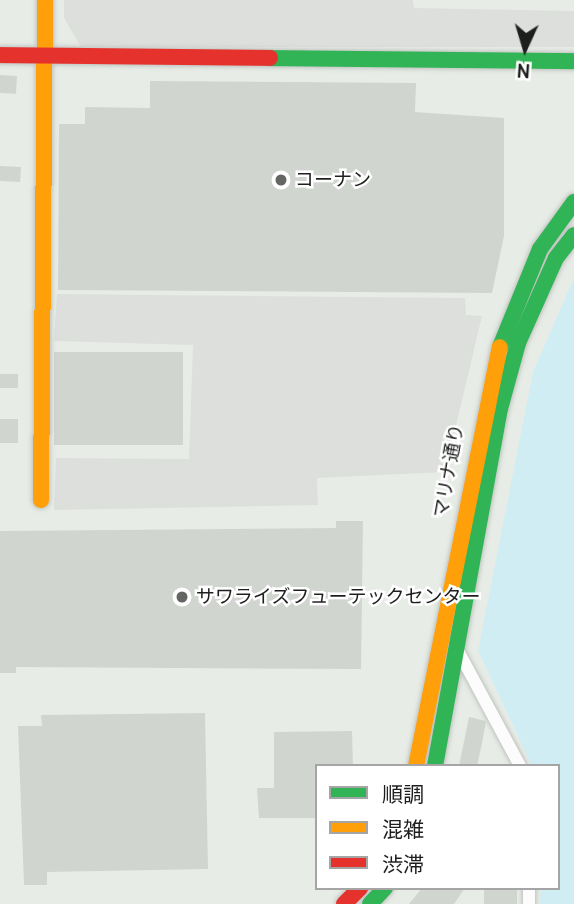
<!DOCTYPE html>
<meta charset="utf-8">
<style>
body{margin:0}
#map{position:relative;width:574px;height:904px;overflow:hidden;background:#e7ede6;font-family:Cabin,"Noto Sans JP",sans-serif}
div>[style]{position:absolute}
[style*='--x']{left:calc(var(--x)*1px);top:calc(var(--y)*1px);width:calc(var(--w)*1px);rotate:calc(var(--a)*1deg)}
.park>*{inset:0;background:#d0edf3}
.parking>*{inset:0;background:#dddfdc}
.building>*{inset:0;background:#d1d5d0;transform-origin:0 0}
.roads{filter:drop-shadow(0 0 2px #c1c4c1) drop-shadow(0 0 2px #c1c4c1)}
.street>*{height:12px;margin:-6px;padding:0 6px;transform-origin:6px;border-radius:6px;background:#fbfcfb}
.fast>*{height:16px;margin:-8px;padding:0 8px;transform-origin:8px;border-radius:8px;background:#30b455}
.slow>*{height:16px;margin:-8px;padding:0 8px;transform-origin:8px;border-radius:8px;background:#ff9f0a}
.jam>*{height:16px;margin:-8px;padding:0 8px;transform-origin:8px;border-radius:8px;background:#e5322d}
.dots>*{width:19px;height:19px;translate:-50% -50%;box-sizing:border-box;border:4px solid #fff;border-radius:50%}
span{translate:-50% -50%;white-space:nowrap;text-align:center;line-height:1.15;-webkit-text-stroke:5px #fff;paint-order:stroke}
.poi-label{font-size:19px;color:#1e1e1e}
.left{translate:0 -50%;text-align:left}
.street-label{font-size:19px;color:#1e1e1e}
.legend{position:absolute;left:315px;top:764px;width:245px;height:126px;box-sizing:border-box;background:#fff;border:2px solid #a5a5a5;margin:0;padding:9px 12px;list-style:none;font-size:21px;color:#1e1e1e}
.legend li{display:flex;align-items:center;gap:14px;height:35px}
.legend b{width:35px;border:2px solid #a5a5a5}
.north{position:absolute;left:490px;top:14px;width:70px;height:70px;-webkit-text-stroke:5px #fff;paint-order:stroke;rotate:184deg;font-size:19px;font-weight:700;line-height:28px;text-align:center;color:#1e1e1e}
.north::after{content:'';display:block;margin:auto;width:24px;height:32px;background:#1e1e1e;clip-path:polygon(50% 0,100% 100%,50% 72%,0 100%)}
</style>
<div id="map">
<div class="park">
<i style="clip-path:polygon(574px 278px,574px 904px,540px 904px,541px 888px,558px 888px,558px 766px,532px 766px,478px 651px,533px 372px)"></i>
</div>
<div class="parking">
<i style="clip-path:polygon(64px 0,413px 0,414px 8px,574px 11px,574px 47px,81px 47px,64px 18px)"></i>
<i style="clip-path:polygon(57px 294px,465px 298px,466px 315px,482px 316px,445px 472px,317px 478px,318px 505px,54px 510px,56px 458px,189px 459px,193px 345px,54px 341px)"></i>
</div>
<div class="building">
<i style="left:0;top:75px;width:17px;height:18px;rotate:3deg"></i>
<i style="clip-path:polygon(150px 81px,416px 83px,415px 112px,504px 118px,504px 236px,492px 293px,58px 290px,59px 124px,85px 124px,85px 107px,150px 108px)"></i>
<i style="left:0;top:166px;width:21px;height:15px;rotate:3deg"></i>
<i style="left:54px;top:352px;width:129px;height:93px"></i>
<i style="left:0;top:374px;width:18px;height:14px"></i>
<i style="left:0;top:419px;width:18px;height:24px"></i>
<i style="clip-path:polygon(336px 521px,363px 521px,361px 669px,16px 667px,16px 673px,0 673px,0 531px,336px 528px)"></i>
<i style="clip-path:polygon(205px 713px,208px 869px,47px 872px,47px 885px,24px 885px,18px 726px,42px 726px,41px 715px)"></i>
<i style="clip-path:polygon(469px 717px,486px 721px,482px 743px,477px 766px,459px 766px)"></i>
<i style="clip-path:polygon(352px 731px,353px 766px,317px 766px,317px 818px,259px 818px,257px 788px,274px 788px,274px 732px)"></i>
<i style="clip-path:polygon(422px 888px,465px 888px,454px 904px,409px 904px)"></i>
<i style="left:484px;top:888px;width:33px;height:16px"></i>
</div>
<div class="roads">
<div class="street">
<i style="--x:456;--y:647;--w:135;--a:61.7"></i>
<i style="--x:529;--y:904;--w:16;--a:-90"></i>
</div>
<div class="fast">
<i style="--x:270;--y:58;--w:304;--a:0.6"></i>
<i style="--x:500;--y:347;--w:106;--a:-67.8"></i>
<i style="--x:540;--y:249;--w:58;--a:-54.1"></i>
<i style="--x:435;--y:766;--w:363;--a:-79.7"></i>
<i style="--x:500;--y:409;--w:68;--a:-74.7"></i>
<i style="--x:518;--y:343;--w:93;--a:-65.9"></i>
<i style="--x:556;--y:258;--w:29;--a:-52"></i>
<i style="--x:370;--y:904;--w:22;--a:-47"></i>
</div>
<div class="slow">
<i style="--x:41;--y:500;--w:500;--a:-89.54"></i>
<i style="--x:416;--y:766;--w:427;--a:-78.7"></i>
</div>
<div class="jam">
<i style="--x:0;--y:55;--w:270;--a:0.6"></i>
<i style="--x:344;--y:904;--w:23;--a:-45"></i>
</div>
</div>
<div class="dots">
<i style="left:281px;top:180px;background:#646664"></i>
<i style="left:182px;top:597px;background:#646664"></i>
</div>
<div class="poi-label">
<span class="left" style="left:295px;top:180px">コーナン</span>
<span class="left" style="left:196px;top:597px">サワライズフューテックセンター</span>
</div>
<div class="street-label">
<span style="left:449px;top:471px;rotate:-80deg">マリナ通り</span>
</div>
<ul class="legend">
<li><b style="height:9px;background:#30b455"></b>順調</li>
<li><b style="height:9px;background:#ff9f0a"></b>混雑</li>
<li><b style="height:9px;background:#e5322d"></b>渋滞</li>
</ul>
<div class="north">N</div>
</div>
